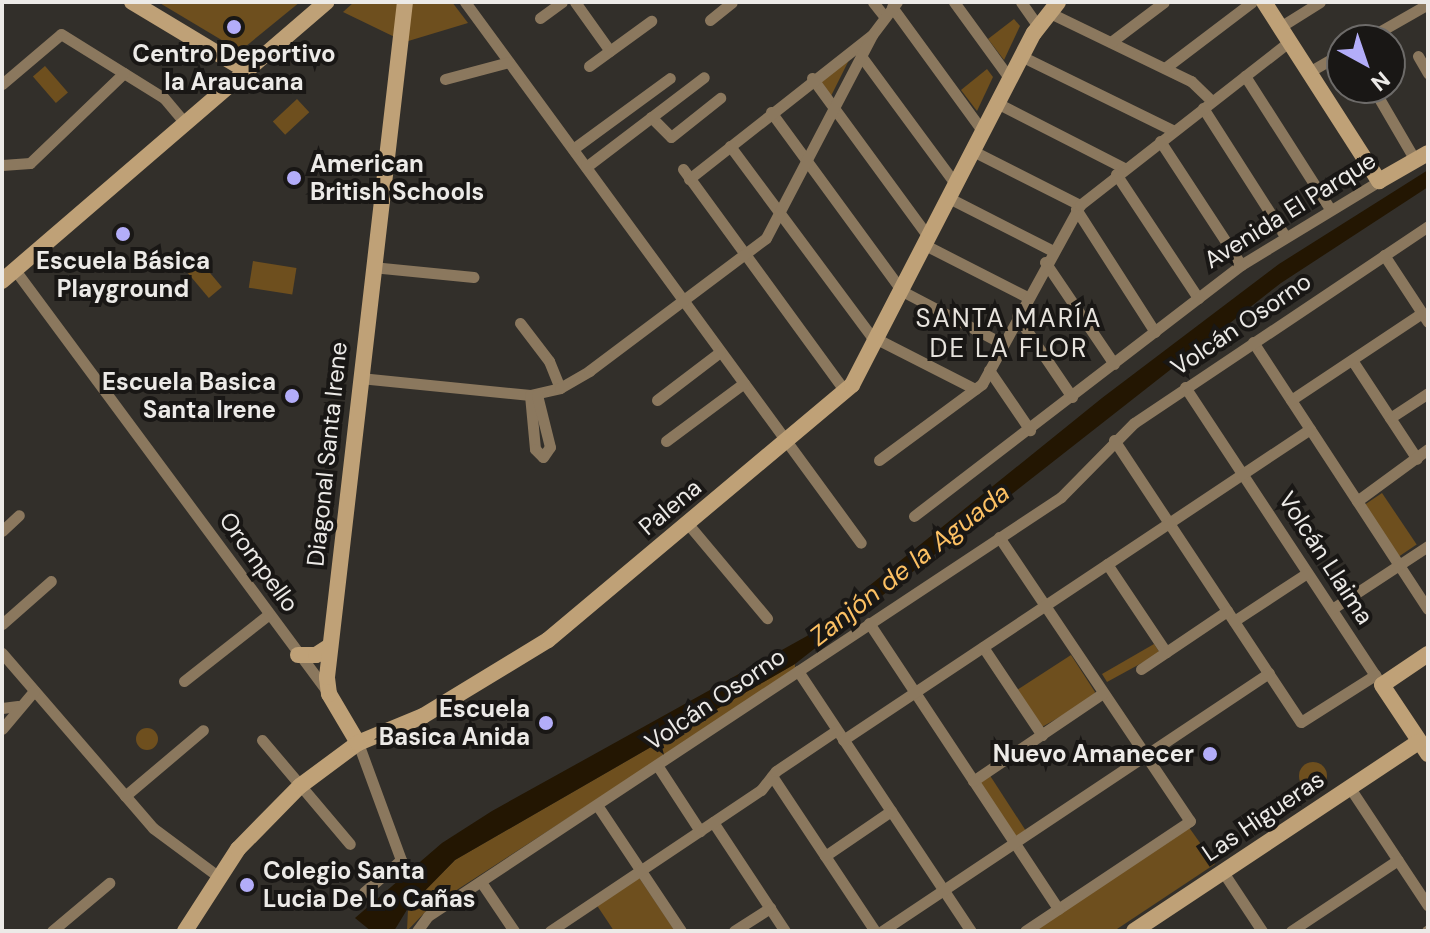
<!DOCTYPE html>
<meta charset="utf-8">
<style>
body{margin:0}
#map{position:relative;width:1430px;height:933px;overflow:hidden;background:#322f2a;font-family:"DM Sans",sans-serif}
div>[style]{position:absolute}
[style*='--x']{left:calc(var(--x)*1px);top:calc(var(--y)*1px);width:calc(var(--w)*1px);rotate:calc(var(--a)*1deg)}
.green>*{inset:0;background:#6e4f1e;transform-origin:0 0}
.round{border-radius:50%}
.water>*{inset:0;background:#231602}
.street>*{height:11px;margin:-5.5px;padding:0 5.5px;transform-origin:5.5px;border-radius:5.5px;background:#8b785e}
.secondary>*{height:16px;margin:-8px;padding:0 8px;transform-origin:8px;border-radius:8px;background:#bfa177}
.dots>*{width:22px;height:22px;translate:-50% -50%;box-sizing:border-box;border:4px solid #191715;border-radius:50%}
span{translate:-50% -50%;white-space:nowrap;text-align:center;line-height:1.15;-webkit-text-stroke:8px #191715;paint-order:stroke}
.poi-label{font-size:24px;color:#eceae7;font-weight:700}
.left{translate:0 -50%;text-align:left}
.right{translate:-100% -50%;text-align:right}
.street-label{font-size:24px;color:#eceae7}
.neighbourhood-label{font-size:26px;color:#e7e3dd;letter-spacing:2px}
.water-label{font-size:26px;color:#fcc063;font-style:italic}
.frame{position:absolute;inset:0;border:4px solid #eceae7;pointer-events:none}
.north{position:absolute;left:1326px;top:24px;width:80px;height:80px;box-sizing:border-box;background:#191715;border:2px solid #6d6b69;border-radius:50%;rotate:140deg;font-size:22px;font-weight:700;line-height:32px;text-align:center;color:#eceae7}
.north::after{content:'';display:block;margin:auto;width:28px;height:36px;background:#b3adf9;clip-path:polygon(50% 0,100% 100%,50% 72%,0 100%)}
</style>
<div id="map">
<div class="green">
<i style="clip-path:polygon(158px 2px,300px 2px,240px 51px)"></i>
<i style="clip-path:polygon(354px 2px,452px 2px,468px 23px,405px 42px,343px 12px)"></i>
<i style="clip-path:polygon(1014px 19px,1020px 26px,1004px 60px,988px 39px)"></i>
<i style="clip-path:polygon(854px 50px,831px 96px,817px 79px)"></i>
<i style="left:45px;top:66px;width:35px;height:16px;rotate:49deg"></i>
<i style="clip-path:polygon(987px 69px,993px 77px,977px 111px,961px 90px)"></i>
<i style="left:297px;top:99px;width:18px;height:33px;rotate:47deg"></i>
<i style="left:200px;top:261px;width:34px;height:17px;rotate:50deg"></i>
<i style="left:253px;top:261px;width:44px;height:27px;rotate:9deg"></i>
<i style="left:1382px;top:493px;width:62px;height:21px;rotate:56deg"></i>
<i style="clip-path:polygon(1154px 644px,1160px 653px,1107px 682px,1102px 674px)"></i>
<i style="clip-path:polygon(1071px 655px,1095px 692px,1093px 698px,1042px 727px,1017px 690px)"></i>
<i style="clip-path:polygon(795px 664px,795px 671px,429px 908px,407px 931px,408px 908px,455px 860px)"></i>
<i class="round" style="left:136px;top:728px;width:22px;height:22px"></i>
<i class="round" style="left:1299px;top:762px;width:28px;height:28px"></i>
<i style="clip-path:polygon(989px 774px,1026px 831px,1016px 837px,979px 784px)"></i>
<i style="clip-path:polygon(1188px 826px,1215px 864px,1114px 931px,1032px 931px)"></i>
<i style="clip-path:polygon(638px 876px,675px 931px,614px 931px,596px 904px)"></i>
</div>
<div class="water">
<i style="clip-path:polygon(1428px 170px,1428px 187px,1281px 283px,795px 664px,455px 860px,408px 908px,394px 931px,371px 931px,355px 918px,442px 843px,492px 811px,807px 636px,1102px 398px,1279px 264px)"></i>
</div>
<div class="street">
<i style="--x:465;--y:2;--w:670;--a:53.8"></i>
<i style="--x:575;--y:2;--w:60;--a:54.5"></i>
<i style="--x:873;--y:2;--w:18;--a:52"></i>
<i style="--x:954;--y:2;--w:95;--a:54"></i>
<i style="--x:1021;--y:2;--w:29;--a:55"></i>
<i style="--x:892;--y:7;--w:155;--a:53.9"></i>
<i style="--x:1048;--y:12;--w:159;--a:25.8"></i>
<i style="--x:1191;--y:81;--w:29;--a:44"></i>
<i style="--x:540;--y:18;--w:27;--a:-36"></i>
<i style="--x:710;--y:20;--w:28;--a:-39"></i>
<i style="--x:1280;--y:27;--w:47;--a:-32"></i>
<i style="--x:1365;--y:40;--w:73;--a:-29.7"></i>
<i style="--x:1111;--y:42;--w:66;--a:-37"></i>
<i style="--x:861;--y:56;--w:160;--a:53.6"></i>
<i style="--x:1021;--y:56;--w:170;--a:26.1"></i>
<i style="--x:1418;--y:56;--w:20;--a:60"></i>
<i style="--x:589;--y:66;--w:77;--a:-36"></i>
<i style="--x:1165;--y:68;--w:109;--a:-37.2"></i>
<i style="--x:1309;--y:72;--w:38;--a:-30"></i>
<i style="--x:1245;--y:76;--w:158;--a:57.4"></i>
<i style="--x:812;--y:78;--w:198;--a:53.8"></i>
<i style="--x:445;--y:79;--w:66;--a:-14.9"></i>
<i style="--x:2;--y:84;--w:77;--a:-40.3"></i>
<i style="--x:61;--y:34;--w:121;--a:31.9"></i>
<i style="--x:164;--y:98;--w:33;--a:50"></i>
<i style="--x:1373;--y:88;--w:83;--a:59.7"></i>
<i style="--x:997;--y:103;--w:143;--a:27.1"></i>
<i style="--x:1203;--y:108;--w:152;--a:57.4"></i>
<i style="--x:771;--y:112;--w:222;--a:53.8"></i>
<i style="--x:902;--y:291;--w:114;--a:27.7"></i>
<i style="--x:651;--y:117;--w:28;--a:45"></i>
<i style="--x:671;--y:137;--w:63;--a:-38.5"></i>
<i style="--x:1160;--y:141;--w:148;--a:56.8"></i>
<i style="--x:730;--y:146;--w:237;--a:53.4"></i>
<i style="--x:871;--y:336;--w:117;--a:27"></i>
<i style="--x:573;--y:149;--w:120;--a:-36.2"></i>
<i style="--x:973;--y:151;--w:120;--a:26.8"></i>
<i style="--x:2;--y:165;--w:28;--a:-4"></i>
<i style="--x:30;--y:163;--w:130;--a:-43.8"></i>
<i style="--x:586;--y:167;--w:148;--a:-37.3"></i>
<i style="--x:683;--y:169;--w:275;--a:53.9"></i>
<i style="--x:1116;--y:174;--w:149;--a:56.5"></i>
<i style="--x:689;--y:179;--w:231;--a:-38.2"></i>
<i style="--x:949;--y:198;--w:114;--a:27"></i>
<i style="--x:1076;--y:209;--w:146;--a:57.3"></i>
<i style="--x:925;--y:245;--w:114;--a:27"></i>
<i style="--x:1384;--y:255;--w:80;--a:56.7"></i>
<i style="--x:1045;--y:262;--w:123;--a:55.9"></i>
<i style="--x:372;--y:267;--w:102;--a:5.6"></i>
<i style="--x:15;--y:270;--w:528;--a:53.48"></i>
<i style="--x:1017;--y:316;--w:98;--a:55.8"></i>
<i style="--x:520;--y:323;--w:48;--a:52.7"></i>
<i style="--x:549;--y:361;--w:29;--a:68"></i>
<i style="--x:1253;--y:342;--w:319;--a:56.8"></i>
<i style="--x:1352;--y:360;--w:118;--a:56.7"></i>
<i style="--x:989;--y:370;--w:73;--a:55.7"></i>
<i style="--x:360;--y:378;--w:171;--a:5.7"></i>
<i style="--x:530;--y:395;--w:31;--a:-13"></i>
<i style="--x:560;--y:388;--w:34;--a:-30"></i>
<i style="--x:589;--y:371;--w:221;--a:-36.9"></i>
<i style="--x:766;--y:238;--w:229;--a:-62.4"></i>
<i style="--x:872;--y:35;--w:41;--a:-52.9"></i>
<i style="--x:1185;--y:387;--w:352;--a:56.6"></i>
<i style="--x:530;--y:395;--w:54;--a:84.7"></i>
<i style="--x:535;--y:449;--w:11;--a:45"></i>
<i style="--x:543;--y:457;--w:12;--a:-55"></i>
<i style="--x:550;--y:447;--w:54;--a:-104"></i>
<i style="--x:657;--y:400;--w:79;--a:-37.3"></i>
<i style="--x:1291;--y:400;--w:157;--a:-33.6"></i>
<i style="--x:1390;--y:418;--w:45;--a:-33.3"></i>
<i style="--x:1114;--y:440;--w:338;--a:56.5"></i>
<i style="--x:1301;--y:722;--w:88;--a:-32.4"></i>
<i style="--x:666;--y:441;--w:97;--a:-36.6"></i>
<i style="--x:879;--y:460;--w:128;--a:-36.4"></i>
<i style="--x:982;--y:384;--w:204;--a:-61.3"></i>
<i style="--x:1080;--y:205;--w:265;--a:-38"></i>
<i style="--x:1357;--y:501;--w:88;--a:-36.2"></i>
<i style="--x:914;--y:516;--w:412;--a:-37.5"></i>
<i style="--x:1241;--y:265;--w:162;--a:-31.3"></i>
<i style="--x:688;--y:524;--w:123;--a:50"></i>
<i style="--x:2;--y:531;--w:23;--a:-43"></i>
<i style="--x:999;--y:537;--w:342;--a:56.1"></i>
<i style="--x:1190;--y:821;--w:198;--a:146.3"></i>
<i style="--x:1107;--y:564;--w:106;--a:56.2"></i>
<i style="--x:1332;--y:609;--w:115;--a:-33.3"></i>
<i style="--x:1234;--y:621;--w:87;--a:-33.3"></i>
<i style="--x:869;--y:623;--w:343;--a:56.5"></i>
<i style="--x:2;--y:624;--w:65;--a:-41.3"></i>
<i style="--x:983;--y:647;--w:106;--a:56.2"></i>
<i style="--x:2;--y:653;--w:231;--a:49.2"></i>
<i style="--x:153;--y:828;--w:82;--a:36.6"></i>
<i style="--x:1141;--y:669;--w:104;--a:-34"></i>
<i style="--x:798;--y:671;--w:312;--a:56.4"></i>
<i style="--x:184;--y:681;--w:107;--a:-38.2"></i>
<i style="--x:2;--y:708;--w:16;--a:-7"></i>
<i style="--x:2;--y:729;--w:50;--a:-49.9"></i>
<i style="--x:262;--y:740;--w:136;--a:49.8"></i>
<i style="--x:843;--y:740;--w:561;--a:-33.66"></i>
<i style="--x:358;--y:743;--w:125;--a:69.8"></i>
<i style="--x:401;--y:860;--w:49;--a:139.1"></i>
<i style="--x:657;--y:765;--w:79;--a:56.9"></i>
<i style="--x:772;--y:776;--w:186;--a:56.4"></i>
<i style="--x:973;--y:781;--w:157;--a:-34.1"></i>
<i style="--x:1350;--y:788;--w:141;--a:56.5"></i>
<i style="--x:125;--y:796;--w:102;--a:-40.2"></i>
<i style="--x:597;--y:805;--w:151;--a:56.3"></i>
<i style="--x:713;--y:822;--w:131;--a:56.6"></i>
<i style="--x:825;--y:856;--w:80;--a:-34.3"></i>
<i style="--x:1223;--y:872;--w:71;--a:56.5"></i>
<i style="--x:481;--y:882;--w:59;--a:56"></i>
<i style="--x:52;--y:931;--w:75;--a:-40.1"></i>
<i style="--x:417;--y:931;--w:19;--a:-54"></i>
<i style="--x:428;--y:916;--w:759;--a:-33.5"></i>
<i style="--x:1061;--y:497;--w:104;--a:-45.4"></i>
<i style="--x:1134;--y:423;--w:354;--a:-33.8"></i>
<i style="--x:550;--y:931;--w:254;--a:-33.8"></i>
<i style="--x:761;--y:790;--w:24;--a:-52"></i>
<i style="--x:776;--y:771;--w:73;--a:-33.9"></i>
<i style="--x:734;--y:931;--w:43;--a:-32.6"></i>
<i style="--x:882;--y:931;--w:465;--a:-33.7"></i>
<i style="--x:1291;--y:931;--w:128;--a:-33.6"></i>
<i style="--x:1427;--y:931;--w:1;--a:-45"></i>
</div>
<div class="secondary">
<i style="--x:132;--y:2;--w:134;--a:31"></i>
<i style="--x:1264;--y:2;--w:213;--a:57.3"></i>
<i style="--x:1379;--y:181;--w:56;--a:-29.7"></i>
<i style="--x:2;--y:281;--w:428;--a:-40.7"></i>
<i style="--x:1428;--y:654;--w:55;--a:146"></i>
<i style="--x:1382;--y:685;--w:83;--a:56.3"></i>
<i style="--x:298;--y:655;--w:18;--a:0"></i>
<i style="--x:316;--y:655;--w:17;--a:-33"></i>
<i style="--x:358;--y:743;--w:57;--a:-120.6"></i>
<i style="--x:329;--y:694;--w:17;--a:-97"></i>
<i style="--x:327;--y:677;--w:679;--a:-83.41"></i>
<i style="--x:185;--y:931;--w:98;--a:-57.1"></i>
<i style="--x:238;--y:849;--w:88;--a:-45.5"></i>
<i style="--x:300;--y:786;--w:72;--a:-36.6"></i>
<i style="--x:358;--y:743;--w:70;--a:-22.6"></i>
<i style="--x:423;--y:716;--w:146;--a:-31.3"></i>
<i style="--x:548;--y:640;--w:397;--a:-40"></i>
<i style="--x:852;--y:385;--w:396;--a:-62.7"></i>
<i style="--x:1034;--y:33;--w:39;--a:-52"></i>
<i style="--x:1134;--y:931;--w:342;--a:-33.6"></i>
</div>
<div class="dots">
<i style="left:234px;top:27px;background:#b3adf9"></i>
<i style="left:294px;top:178px;background:#b3adf9"></i>
<i style="left:123px;top:234px;background:#b3adf9"></i>
<i style="left:292px;top:396px;background:#b3adf9"></i>
<i style="left:546px;top:723px;background:#b3adf9"></i>
<i style="left:1210px;top:754px;background:#b3adf9"></i>
<i style="left:247px;top:885px;background:#b3adf9"></i>
</div>
<div class="poi-label">
<span style="left:234px;top:68px">Centro Deportivo<br>la Araucana</span>
<span class="left" style="left:310px;top:178px">American<br>British Schools</span>
<span style="left:123px;top:275px">Escuela Básica<br>Playground</span>
<span class="right" style="left:276px;top:396px">Escuela Basica<br>Santa Irene</span>
<span class="right" style="left:530px;top:723px">Escuela<br>Basica Anida</span>
<span class="right" style="left:1194px;top:754px">Nuevo Amanecer</span>
<span class="left" style="left:263px;top:885px">Colegio Santa<br>Lucia De Lo Cañas</span>
</div>
<div class="street-label">
<span style="left:1290px;top:210px;rotate:-32deg">Avenida El Parque</span>
<span style="left:1241px;top:324px;rotate:-34deg">Volcán Osorno</span>
<span style="left:327px;top:454px;rotate:-84deg">Diagonal Santa Irene</span>
<span style="left:670px;top:507px;rotate:-40deg">Palena</span>
<span style="left:1326px;top:558px;rotate:57deg">Volcán Llaima</span>
<span style="left:259px;top:562px;rotate:54deg">Orompello</span>
<span style="left:715px;top:699px;rotate:-34deg">Volcán Osorno</span>
<span style="left:1263px;top:816px;rotate:-34deg">Las Higueras</span>
</div>
<div class="neighbourhood-label">
<span style="left:1009px;top:334px">SANTA MARÍA<br>DE LA FLOR</span>
</div>
<div class="water-label">
<span style="left:910px;top:565px;rotate:-38deg">Zanjón de la Aguada</span>
</div>
<div class="frame"></div>
<div class="north">N</div>
</div>
